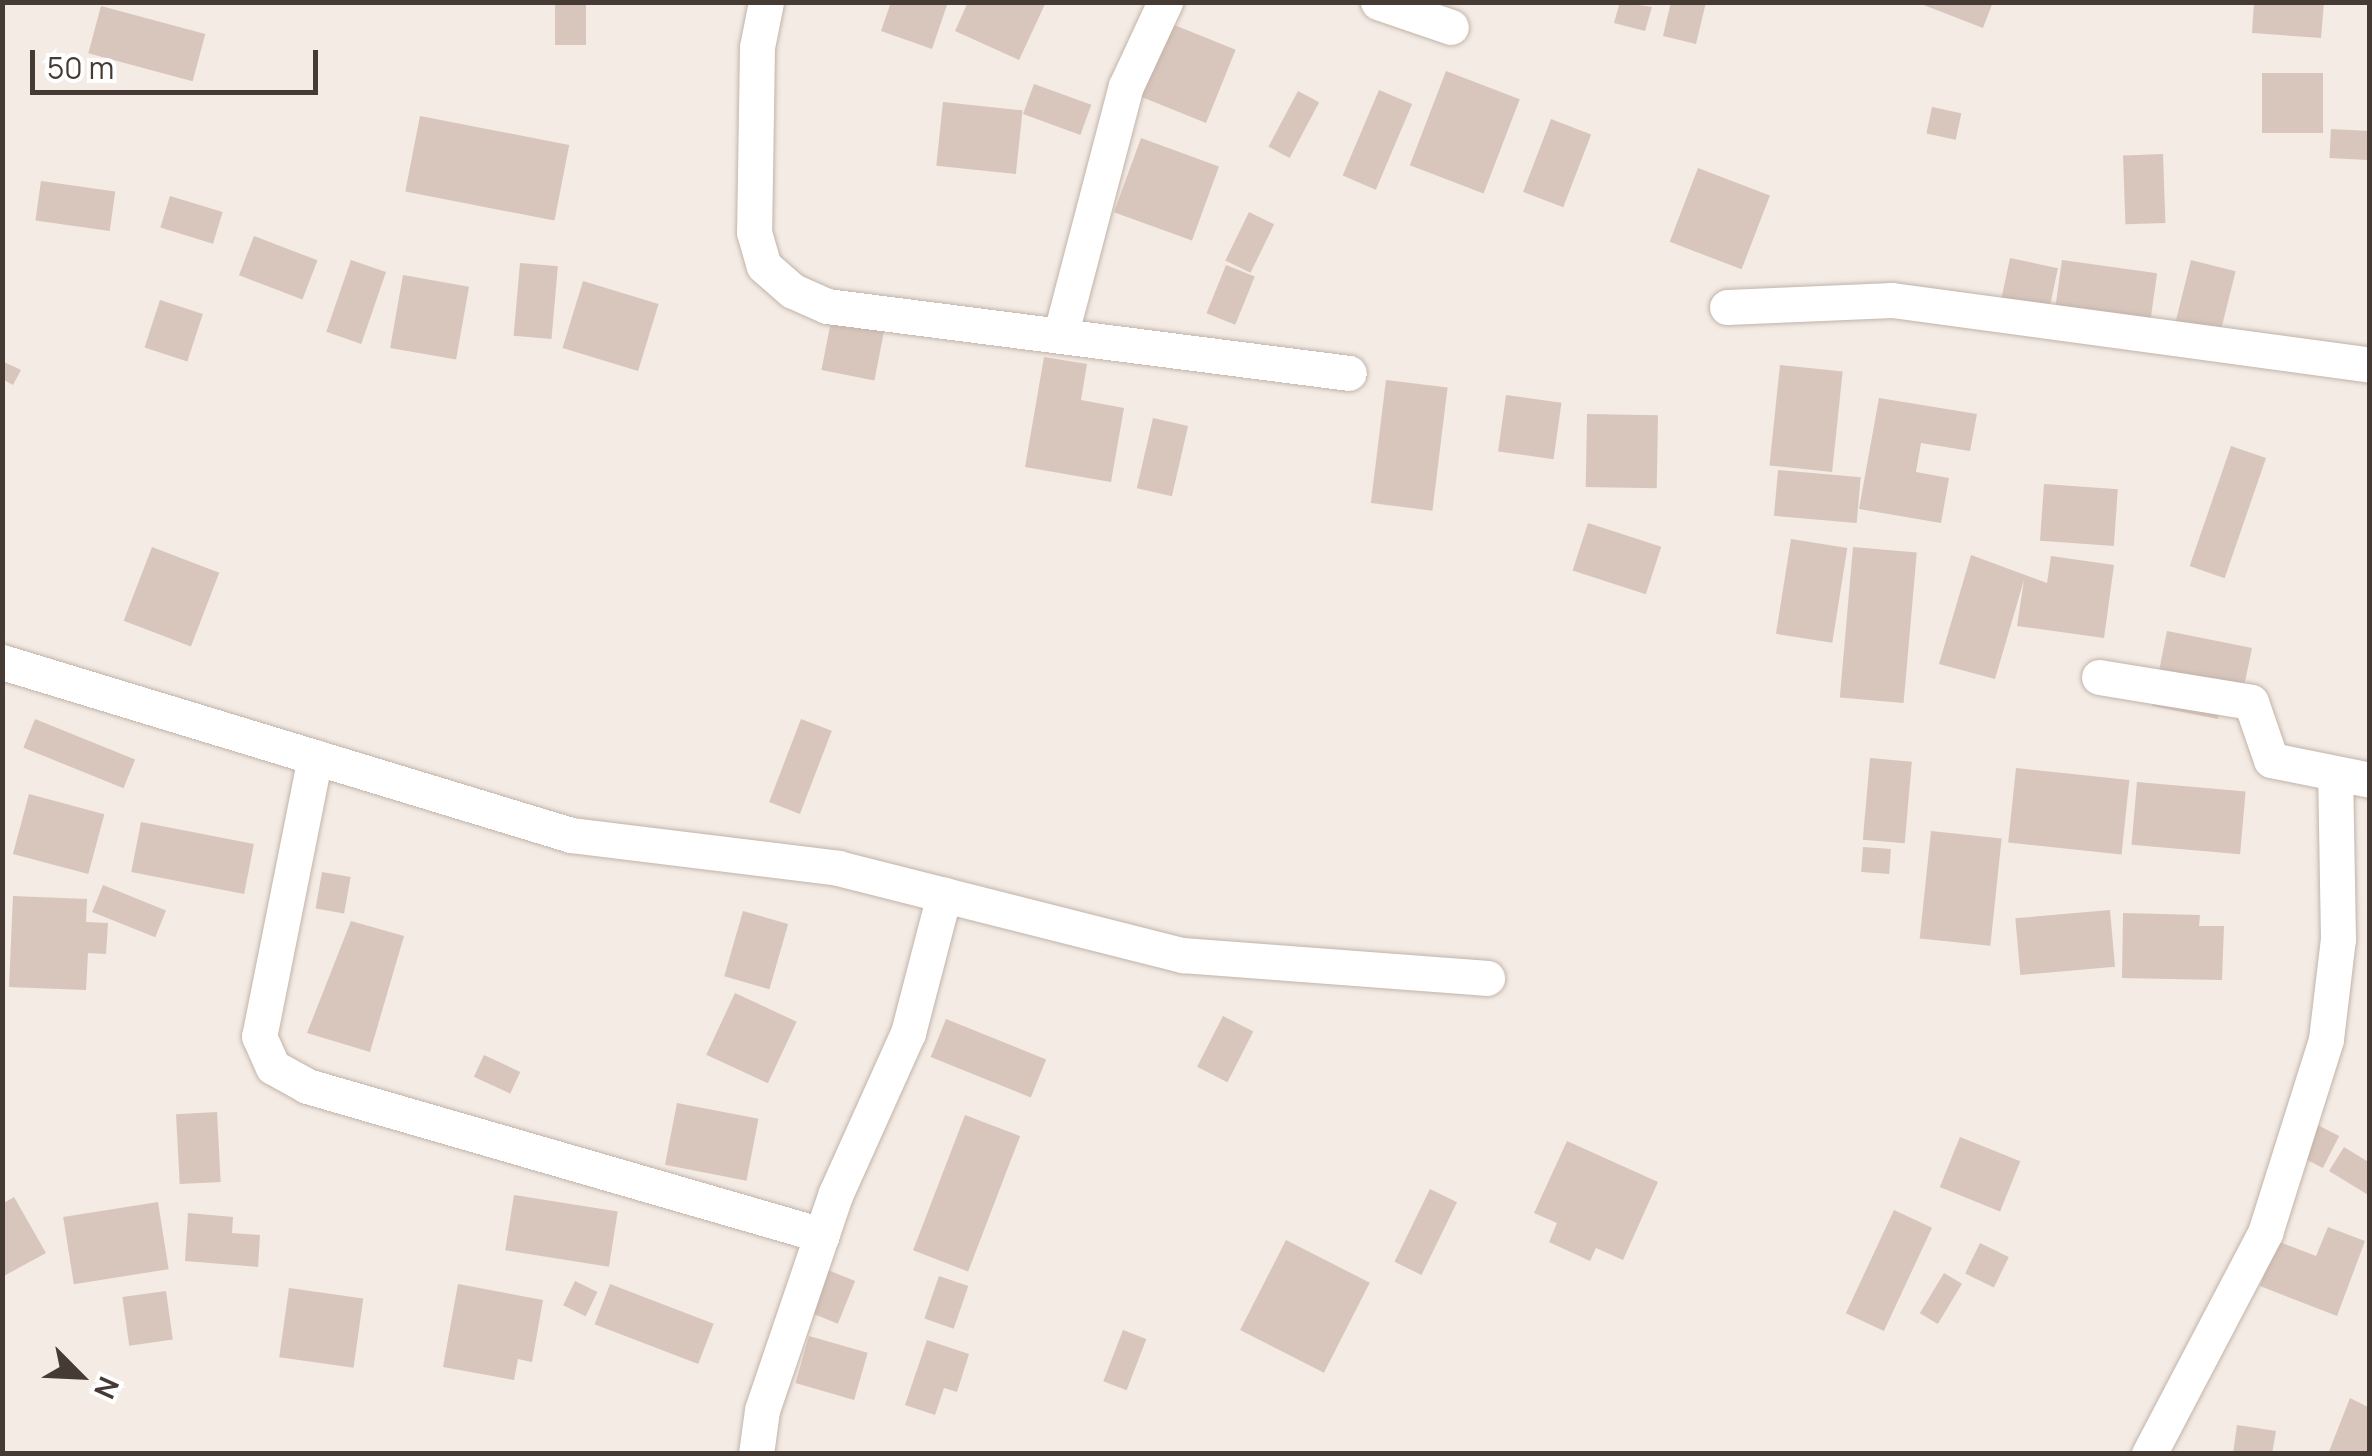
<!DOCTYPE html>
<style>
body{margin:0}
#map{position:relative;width:2372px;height:1456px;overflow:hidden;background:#f3ebe4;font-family:Manrope,sans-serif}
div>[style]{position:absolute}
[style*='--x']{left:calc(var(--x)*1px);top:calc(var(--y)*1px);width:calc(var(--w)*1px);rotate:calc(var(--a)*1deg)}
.building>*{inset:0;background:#d8c6bc;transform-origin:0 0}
.roads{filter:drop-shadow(0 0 2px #c2b3a9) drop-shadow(0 0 2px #c2b3a9)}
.street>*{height:35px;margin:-17.5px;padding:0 17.5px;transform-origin:17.5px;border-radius:17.5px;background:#fff}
span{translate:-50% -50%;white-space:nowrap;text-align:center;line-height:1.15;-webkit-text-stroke:10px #fff;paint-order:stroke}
.frame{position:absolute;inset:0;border:5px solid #463a34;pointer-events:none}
.north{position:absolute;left:30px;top:1326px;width:100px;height:100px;-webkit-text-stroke:8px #fff;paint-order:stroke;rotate:114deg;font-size:28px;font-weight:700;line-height:40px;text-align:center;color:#463a34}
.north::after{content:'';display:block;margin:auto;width:35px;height:45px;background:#463a34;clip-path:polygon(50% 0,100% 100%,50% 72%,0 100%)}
.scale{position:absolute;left:30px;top:50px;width:288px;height:45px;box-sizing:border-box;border:5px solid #463a34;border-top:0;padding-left:12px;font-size:30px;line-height:35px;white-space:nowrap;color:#463a34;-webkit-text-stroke:8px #fff;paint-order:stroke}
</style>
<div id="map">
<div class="building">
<i style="left:555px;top:2px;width:31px;height:43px"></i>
<i style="clip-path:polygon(891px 2px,948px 2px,932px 49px,881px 31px)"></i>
<i style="clip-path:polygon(968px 2px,1046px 2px,1019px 60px,955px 31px)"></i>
<i style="clip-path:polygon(1620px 2px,1652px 7px,1645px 31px,1614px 23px)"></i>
<i style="clip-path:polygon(1671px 2px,1706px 2px,1696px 44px,1663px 36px)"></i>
<i style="clip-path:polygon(1916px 2px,1993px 2px,1983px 28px)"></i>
<i style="clip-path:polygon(2254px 2px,2324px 2px,2321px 38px,2252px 33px)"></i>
<i style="left:101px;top:6px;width:108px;height:49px;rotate:15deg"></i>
<i style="left:1167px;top:22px;width:74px;height:79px;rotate:22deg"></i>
<i style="left:1446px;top:71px;width:79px;height:101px;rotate:21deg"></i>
<i style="left:2323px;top:73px;width:60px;height:61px;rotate:90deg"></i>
<i style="left:1034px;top:84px;width:61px;height:32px;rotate:20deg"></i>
<i style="left:1379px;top:90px;width:36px;height:93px;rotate:23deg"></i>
<i style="left:1298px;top:91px;width:24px;height:63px;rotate:28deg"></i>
<i style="left:943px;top:102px;width:80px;height:64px;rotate:6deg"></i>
<i style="left:1932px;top:107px;width:30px;height:27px;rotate:12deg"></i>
<i style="left:420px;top:116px;width:152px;height:77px;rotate:11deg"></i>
<i style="left:1551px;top:119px;width:43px;height:78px;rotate:21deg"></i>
<i style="left:2331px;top:129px;width:38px;height:29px;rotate:3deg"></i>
<i style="left:1141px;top:138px;width:83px;height:79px;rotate:20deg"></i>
<i style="left:2163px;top:154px;width:69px;height:40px;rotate:88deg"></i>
<i style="left:1698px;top:168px;width:77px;height:79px;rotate:21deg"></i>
<i style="left:41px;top:181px;width:75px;height:40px;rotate:8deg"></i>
<i style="left:170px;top:196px;width:55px;height:33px;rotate:17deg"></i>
<i style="left:1249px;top:212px;width:28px;height:54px;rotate:26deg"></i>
<i style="left:254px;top:236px;width:68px;height:42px;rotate:21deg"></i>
<i style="left:2010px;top:258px;width:49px;height:55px;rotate:12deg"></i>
<i style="left:351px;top:260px;width:37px;height:76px;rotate:19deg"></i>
<i style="left:2062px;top:260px;width:96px;height:62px;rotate:8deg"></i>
<i style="left:2191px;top:260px;width:46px;height:66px;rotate:14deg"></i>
<i style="left:520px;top:263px;width:38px;height:73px;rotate:5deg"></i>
<i style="left:1226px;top:265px;width:31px;height:52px;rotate:22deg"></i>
<i style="left:403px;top:275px;width:67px;height:74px;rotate:10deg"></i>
<i style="left:583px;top:281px;width:79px;height:70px;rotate:17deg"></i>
<i style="left:160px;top:300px;width:45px;height:50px;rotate:18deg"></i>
<i style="left:831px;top:321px;width:54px;height:50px;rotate:11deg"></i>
<i style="clip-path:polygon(1044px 357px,1087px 364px,1081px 400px,1124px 408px,1111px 482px,1025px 467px)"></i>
<i style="clip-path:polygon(2px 361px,21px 370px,13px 385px,2px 379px)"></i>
<i style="left:1780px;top:365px;width:63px;height:101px;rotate:6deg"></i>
<i style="left:1386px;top:380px;width:62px;height:124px;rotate:7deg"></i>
<i style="left:1506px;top:395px;width:56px;height:57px;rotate:8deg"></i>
<i style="clip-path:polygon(1879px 398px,1977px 414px,1970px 451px,1921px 443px,1916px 472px,1949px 478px,1941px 523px,1859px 509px)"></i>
<i style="left:1587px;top:414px;width:71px;height:73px;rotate:1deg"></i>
<i style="left:1153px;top:418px;width:36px;height:72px;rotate:13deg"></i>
<i style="left:2231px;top:446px;width:37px;height:127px;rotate:19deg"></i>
<i style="left:1778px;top:470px;width:83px;height:46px;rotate:5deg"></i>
<i style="left:2044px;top:484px;width:74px;height:57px;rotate:4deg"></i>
<i style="left:1588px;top:523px;width:77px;height:50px;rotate:18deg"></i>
<i style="left:1791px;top:539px;width:57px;height:96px;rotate:9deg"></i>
<i style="left:152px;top:547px;width:72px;height:79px;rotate:21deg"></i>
<i style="left:1853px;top:547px;width:64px;height:151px;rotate:5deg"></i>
<i style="clip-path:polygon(1971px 555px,2047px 583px,2051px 556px,2114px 565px,2104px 638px,2017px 626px,2024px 580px,1995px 679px,1939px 664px)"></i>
<i style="clip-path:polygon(2167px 631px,2252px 648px,2240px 706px,2221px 702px,2218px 719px,2152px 706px)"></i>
<i style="left:35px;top:719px;width:108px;height:31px;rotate:22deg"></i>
<i style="left:801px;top:719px;width:33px;height:89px;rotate:21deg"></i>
<i style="left:1870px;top:758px;width:42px;height:82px;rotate:5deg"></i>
<i style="left:2016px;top:768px;width:114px;height:75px;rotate:6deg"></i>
<i style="left:2137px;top:782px;width:109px;height:63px;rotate:5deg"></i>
<i style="left:29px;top:794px;width:78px;height:62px;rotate:15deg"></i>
<i style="left:141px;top:822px;width:115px;height:51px;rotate:11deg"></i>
<i style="left:1931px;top:831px;width:71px;height:108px;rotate:6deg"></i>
<i style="left:1863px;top:847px;width:28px;height:25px;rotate:4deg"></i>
<i style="left:322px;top:872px;width:29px;height:37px;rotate:10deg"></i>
<i style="left:103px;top:885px;width:68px;height:29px;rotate:22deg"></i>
<i style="clip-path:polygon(13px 896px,87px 899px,86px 922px,108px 923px,106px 954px,88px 953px,86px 990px,9px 987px)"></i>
<i style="left:2110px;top:910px;width:57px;height:95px;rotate:85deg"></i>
<i style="left:743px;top:911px;width:47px;height:68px;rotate:16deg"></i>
<i style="clip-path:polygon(2123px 913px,2200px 915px,2199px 926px,2224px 926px,2222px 980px,2122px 978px)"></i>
<i style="clip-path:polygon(351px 921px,404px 936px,370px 1052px,307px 1033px)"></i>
<i style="left:735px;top:993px;width:68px;height:68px;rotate:25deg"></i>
<i style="left:1223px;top:1016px;width:34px;height:57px;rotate:27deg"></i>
<i style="left:946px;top:1019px;width:108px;height:41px;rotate:22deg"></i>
<i style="left:484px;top:1055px;width:40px;height:24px;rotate:25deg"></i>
<i style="left:677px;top:1103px;width:83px;height:63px;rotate:11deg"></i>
<i style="left:217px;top:1112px;width:70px;height:41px;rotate:87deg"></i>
<i style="left:965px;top:1115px;width:59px;height:145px;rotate:21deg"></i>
<i style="left:2308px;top:1120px;width:35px;height:36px;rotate:27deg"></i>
<i style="left:1960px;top:1137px;width:65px;height:54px;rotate:22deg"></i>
<i style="clip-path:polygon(1567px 1141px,1658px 1182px,1623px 1260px,1596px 1248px,1590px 1261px,1549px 1242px,1557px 1223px,1534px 1213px)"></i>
<i style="clip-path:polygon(2344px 1147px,2370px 1163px,2370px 1196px,2329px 1171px)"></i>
<i style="left:1430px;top:1189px;width:30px;height:81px;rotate:26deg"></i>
<i style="left:514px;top:1195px;width:105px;height:56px;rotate:9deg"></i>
<i style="clip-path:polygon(14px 1197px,46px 1253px,2px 1277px,2px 1204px)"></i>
<i style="left:158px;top:1202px;width:68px;height:96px;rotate:81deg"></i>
<i style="left:1894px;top:1210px;width:42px;height:114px;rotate:25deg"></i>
<i style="clip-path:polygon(188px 1213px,233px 1217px,232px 1233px,260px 1235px,258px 1267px,185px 1261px)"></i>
<i style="clip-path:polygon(2328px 1227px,2365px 1241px,2337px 1316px,2260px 1286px,2277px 1241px,2316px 1256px)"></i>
<i style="left:1286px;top:1240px;width:94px;height:101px;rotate:27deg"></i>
<i style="left:1980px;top:1243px;width:32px;height:34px;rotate:26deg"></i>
<i style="left:818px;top:1266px;width:40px;height:46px;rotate:22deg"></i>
<i style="left:1944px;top:1273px;width:21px;height:47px;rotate:31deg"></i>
<i style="left:939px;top:1276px;width:31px;height:45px;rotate:19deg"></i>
<i style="left:575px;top:1281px;width:25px;height:27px;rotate:26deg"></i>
<i style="clip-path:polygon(458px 1284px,543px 1300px,532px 1362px,518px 1359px,514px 1380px,443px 1367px)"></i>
<i style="left:610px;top:1284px;width:111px;height:43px;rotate:21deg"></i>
<i style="left:289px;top:1288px;width:75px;height:70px;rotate:8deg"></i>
<i style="left:166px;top:1291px;width:49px;height:44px;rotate:82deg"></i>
<i style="left:1123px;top:1330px;width:25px;height:55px;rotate:21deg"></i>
<i style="left:809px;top:1336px;width:61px;height:49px;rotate:16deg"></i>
<i style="clip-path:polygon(927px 1340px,969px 1354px,957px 1392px,944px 1388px,935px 1415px,905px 1405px)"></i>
<i style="clip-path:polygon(2350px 1398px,2370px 1408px,2370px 1454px,2328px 1454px)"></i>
<i style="clip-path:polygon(2237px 1425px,2276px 1431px,2272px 1454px,2233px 1454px)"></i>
</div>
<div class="roads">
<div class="street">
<i style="--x:766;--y:2;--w:46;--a:101.3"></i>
<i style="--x:757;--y:47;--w:185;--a:90.9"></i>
<i style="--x:754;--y:232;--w:35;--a:74"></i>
<i style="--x:764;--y:266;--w:38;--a:41"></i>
<i style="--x:793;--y:291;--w:37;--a:24"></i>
<i style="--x:827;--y:306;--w:526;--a:7.31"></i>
<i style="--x:1378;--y:2;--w:77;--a:18.9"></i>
<i style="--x:1727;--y:307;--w:165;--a:-2.4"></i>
<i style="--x:1892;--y:300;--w:482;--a:7.7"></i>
<i style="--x:1061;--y:333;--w:255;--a:-75.3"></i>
<i style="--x:1126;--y:86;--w:93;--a:-65.1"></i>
<i style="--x:2;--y:662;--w:595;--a:16.91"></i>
<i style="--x:571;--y:835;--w:269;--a:7"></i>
<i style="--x:838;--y:868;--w:356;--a:14.2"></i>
<i style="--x:1183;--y:955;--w:305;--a:4.3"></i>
<i style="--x:2099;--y:677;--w:154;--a:9.3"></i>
<i style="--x:2251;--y:702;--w:61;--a:71"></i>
<i style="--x:2271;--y:760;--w:101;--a:11.4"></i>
<i style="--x:315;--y:757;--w:285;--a:101.3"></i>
<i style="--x:259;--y:1036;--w:34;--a:66"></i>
<i style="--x:273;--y:1067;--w:39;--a:29"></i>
<i style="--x:307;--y:1086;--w:536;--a:16.14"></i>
<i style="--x:756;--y:1454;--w:44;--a:-82.2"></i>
<i style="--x:762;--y:1410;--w:229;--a:-71.2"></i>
<i style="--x:836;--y:1193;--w:175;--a:-65.8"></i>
<i style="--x:908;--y:1033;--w:143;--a:-75.4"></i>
<i style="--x:2149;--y:1454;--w:250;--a:-62.3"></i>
<i style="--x:2265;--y:1233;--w:203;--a:-72.5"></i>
<i style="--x:2326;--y:1039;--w:101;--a:-83.2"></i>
<i style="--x:2338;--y:939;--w:165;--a:-91"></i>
</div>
</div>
<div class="frame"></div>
<div class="north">N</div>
<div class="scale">50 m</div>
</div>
